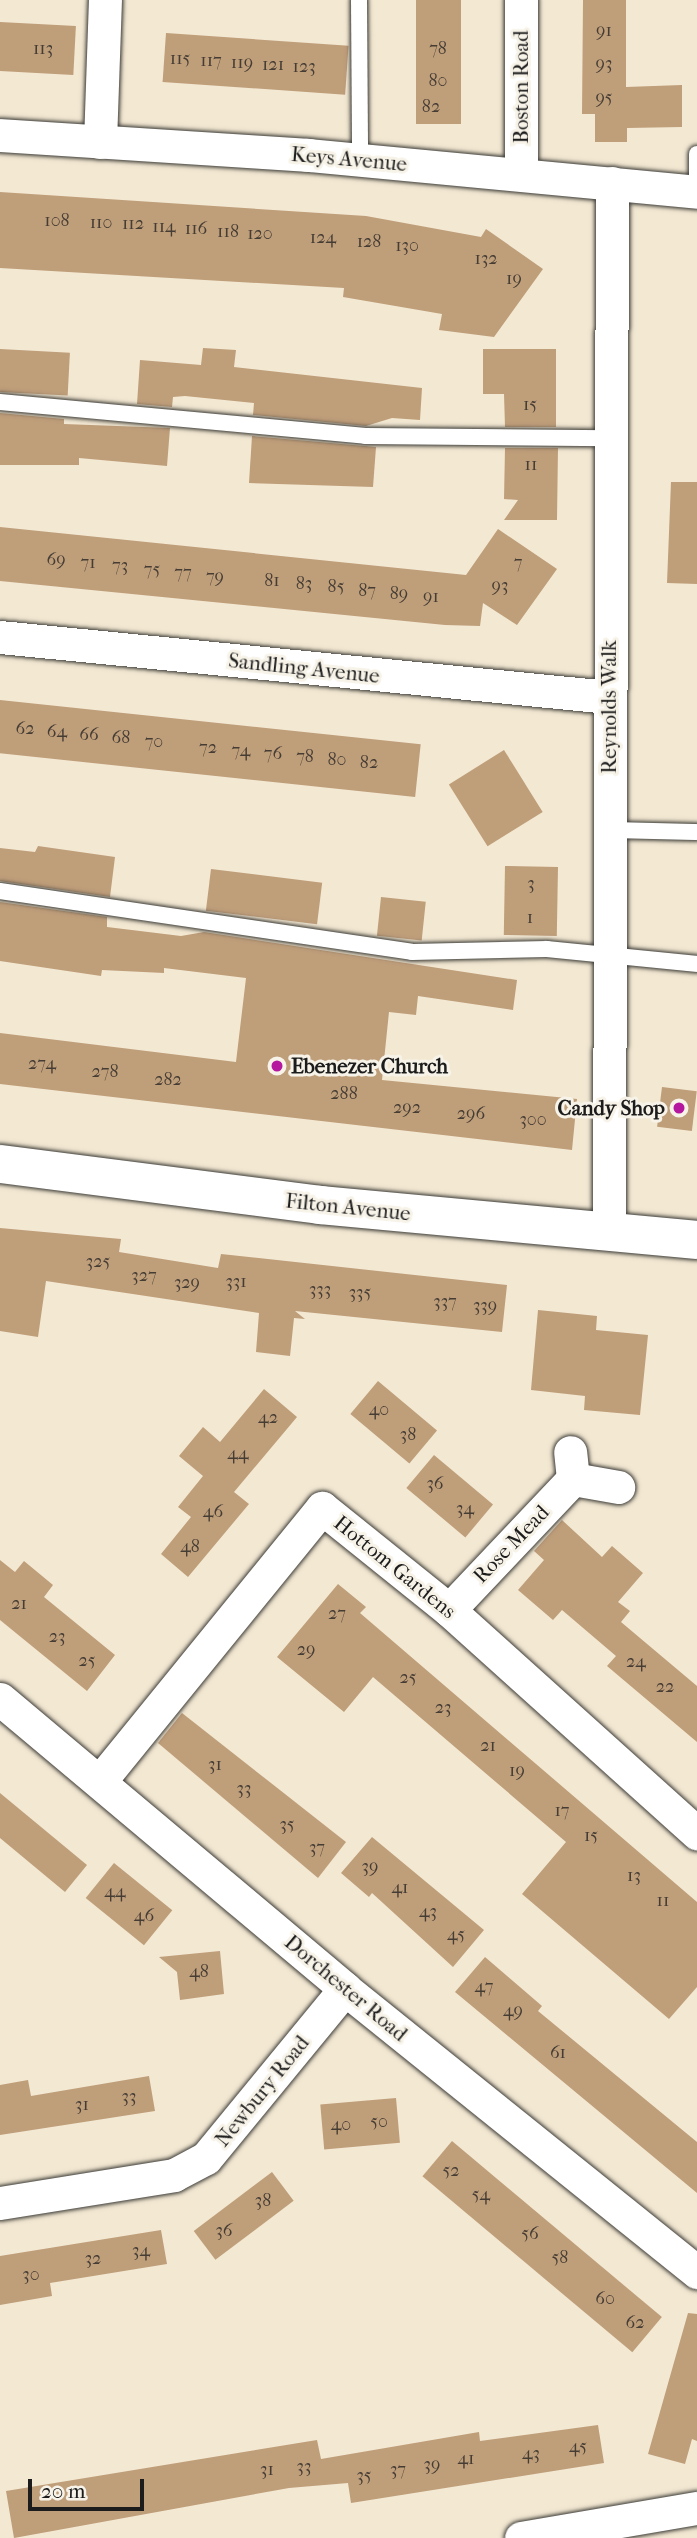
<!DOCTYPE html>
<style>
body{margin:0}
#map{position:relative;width:697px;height:2538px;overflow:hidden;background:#f3e8d2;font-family:"IM FELL French Canon",serif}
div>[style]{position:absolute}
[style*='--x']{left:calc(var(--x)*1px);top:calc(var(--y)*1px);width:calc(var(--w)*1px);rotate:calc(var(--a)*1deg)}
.building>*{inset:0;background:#bf9e7a;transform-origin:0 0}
.roads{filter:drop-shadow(0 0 2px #3c3b37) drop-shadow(0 0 2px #3c3b37)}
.service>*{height:16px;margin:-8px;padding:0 8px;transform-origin:8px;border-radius:8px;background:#fff}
.minor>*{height:33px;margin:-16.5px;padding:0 16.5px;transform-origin:16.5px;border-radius:16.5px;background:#fff}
.tertiary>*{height:38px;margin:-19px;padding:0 19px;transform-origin:19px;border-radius:19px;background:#fff}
.dots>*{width:19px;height:19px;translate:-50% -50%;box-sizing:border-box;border:4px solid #f7f3e8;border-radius:50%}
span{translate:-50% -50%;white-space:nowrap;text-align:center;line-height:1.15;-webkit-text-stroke:6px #f7f3e8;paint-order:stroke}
.number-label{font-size:18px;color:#453c34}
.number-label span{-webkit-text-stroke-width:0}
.street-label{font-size:21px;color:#1c1c1c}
.poi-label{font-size:21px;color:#1c1c1c;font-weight:700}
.left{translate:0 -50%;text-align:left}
.right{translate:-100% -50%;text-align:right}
.scale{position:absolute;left:28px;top:2479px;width:116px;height:32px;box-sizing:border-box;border:4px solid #1c1c1c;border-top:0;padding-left:9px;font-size:21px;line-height:24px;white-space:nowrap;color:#1c1c1c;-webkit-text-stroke:5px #f7f3e8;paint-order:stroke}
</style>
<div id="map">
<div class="building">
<i style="left:416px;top:0;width:45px;height:124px"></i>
<i style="clip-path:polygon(583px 0,626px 0,626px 87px,682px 85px,682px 127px,627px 128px,627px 142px,595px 142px,595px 114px,582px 114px)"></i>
<i style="left:0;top:22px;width:76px;height:49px;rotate:3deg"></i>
<i style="left:166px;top:33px;width:183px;height:49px;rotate:4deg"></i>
<i style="clip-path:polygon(0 192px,366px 216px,481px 237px,486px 229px,543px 269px,494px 337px,439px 330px,442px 314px,343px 297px,344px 288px,0 268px)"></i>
<i style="clip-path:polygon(203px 348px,236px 350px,234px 367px,422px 388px,420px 420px,392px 418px,366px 426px,253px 415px,254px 403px,185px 396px,173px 397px,172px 407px,137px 404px,140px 360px,201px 365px)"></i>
<i style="left:0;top:349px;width:70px;height:43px;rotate:3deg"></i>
<i style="clip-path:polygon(483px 349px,556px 349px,556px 427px,505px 427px,504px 394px,483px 394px)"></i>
<i style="clip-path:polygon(0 413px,64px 419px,64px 424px,170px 428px,167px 466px,79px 458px,79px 465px,0 465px)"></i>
<i style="clip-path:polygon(252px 436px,376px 447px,373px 487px,249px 483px)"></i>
<i style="clip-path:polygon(505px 448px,558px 448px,557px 520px,504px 520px,518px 500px,504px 499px)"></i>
<i style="clip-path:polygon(671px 482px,697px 482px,697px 584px,667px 583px)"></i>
<i style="clip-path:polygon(0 527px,466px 575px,498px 529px,557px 569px,517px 625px,483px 603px,480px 626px,445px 625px,0 581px)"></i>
<i style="left:0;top:700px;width:423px;height:53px;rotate:6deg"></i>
<i style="left:504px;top:750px;width:73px;height:65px;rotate:58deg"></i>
<i style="clip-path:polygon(38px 846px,115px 857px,110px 897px,0 881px,0 848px,35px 852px)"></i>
<i style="left:505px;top:866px;width:53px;height:69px;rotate:1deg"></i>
<i style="left:211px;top:869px;width:112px;height:42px;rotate:7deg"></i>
<i style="left:381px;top:897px;width:45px;height:39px;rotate:6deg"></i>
<i style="clip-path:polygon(0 902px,107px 917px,107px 927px,181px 936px,204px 932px,517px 980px,513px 1010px,418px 996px,416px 1015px,389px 1012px,382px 1080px,577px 1099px,572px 1150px,0 1084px,0 1033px,236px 1062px,246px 978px,164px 968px,164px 973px,102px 970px,101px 976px,0 961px)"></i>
<i style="left:662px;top:1087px;width:35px;height:40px;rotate:7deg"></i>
<i style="clip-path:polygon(0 1228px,121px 1239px,119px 1252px,218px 1268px,221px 1254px,507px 1285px,502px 1332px,295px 1311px,305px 1319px,294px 1318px,290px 1356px,256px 1352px,259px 1313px,46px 1281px,38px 1337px,0 1331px)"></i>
<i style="clip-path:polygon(538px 1310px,597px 1316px,596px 1330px,648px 1335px,640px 1415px,584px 1410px,585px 1396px,531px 1390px)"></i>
<i style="left:378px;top:1381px;width:77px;height:43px;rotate:40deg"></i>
<i style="clip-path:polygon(264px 1389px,297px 1417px,234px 1492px,249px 1504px,188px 1577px,161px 1554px,191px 1517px,178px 1507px,203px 1476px,179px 1456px,203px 1427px,220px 1442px)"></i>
<i style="left:434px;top:1455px;width:77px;height:43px;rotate:40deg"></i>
<i style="clip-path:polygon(562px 1520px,602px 1557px,612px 1546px,643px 1573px,618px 1602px,630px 1611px,621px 1622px,697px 1686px,697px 1742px,607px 1666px,616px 1656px,562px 1610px,553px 1620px,518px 1590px,544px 1560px,534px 1551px)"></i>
<i style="clip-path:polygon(0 1560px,15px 1572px,24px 1561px,53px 1585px,44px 1597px,115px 1655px,87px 1691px,0 1620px)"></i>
<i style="clip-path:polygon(338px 1584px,366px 1607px,360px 1613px,697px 1902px,697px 1987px,669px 2019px,522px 1894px,566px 1842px,373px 1677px,344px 1712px,277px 1657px)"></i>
<i style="clip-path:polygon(182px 1713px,346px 1842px,318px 1878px,158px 1743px)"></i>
<i style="clip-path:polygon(0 1793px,87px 1865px,65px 1892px,0 1838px)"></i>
<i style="clip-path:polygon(372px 1837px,484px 1930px,453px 1967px,372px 1893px,369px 1897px,341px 1873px)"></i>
<i style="left:114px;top:1863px;width:75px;height:45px;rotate:39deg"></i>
<i style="clip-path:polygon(220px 1951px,224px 1994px,180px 2000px,177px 1972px,159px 1957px)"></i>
<i style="clip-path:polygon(485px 1957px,542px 2006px,538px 2011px,697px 2142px,697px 2193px,455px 1992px)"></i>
<i style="clip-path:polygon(149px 2076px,155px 2111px,0 2135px,0 2085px,28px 2080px,31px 2096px)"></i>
<i style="left:396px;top:2098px;width:45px;height:76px;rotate:85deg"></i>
<i style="left:452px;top:2141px;width:274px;height:46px;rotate:40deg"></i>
<i style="left:272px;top:2172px;width:36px;height:98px;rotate:53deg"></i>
<i style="clip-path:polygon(161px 2230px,167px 2264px,50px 2283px,52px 2296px,0 2305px,0 2256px)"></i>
<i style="clip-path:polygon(688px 2313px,697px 2314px,697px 2441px,692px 2439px,685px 2464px,648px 2454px)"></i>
<i style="clip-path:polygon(598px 2425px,604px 2463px,351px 2503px,348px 2483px,289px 2488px,14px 2538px,6px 2491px,317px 2440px,321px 2459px,479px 2432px,480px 2441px)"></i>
</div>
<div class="roads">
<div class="service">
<i style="--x:359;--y:0;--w:160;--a:89.6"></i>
<i style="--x:697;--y:192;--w:38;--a:-90"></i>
<i style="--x:0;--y:402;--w:367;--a:5.3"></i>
<i style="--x:365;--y:436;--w:245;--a:0.5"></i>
<i style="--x:610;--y:830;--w:87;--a:1.3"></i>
<i style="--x:0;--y:891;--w:416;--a:8.4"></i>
<i style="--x:412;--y:952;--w:135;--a:-1.3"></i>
<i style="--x:547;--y:949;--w:151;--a:5.7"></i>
</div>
<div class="minor">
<i style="--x:0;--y:135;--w:309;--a:3.7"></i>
<i style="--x:308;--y:155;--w:391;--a:5.4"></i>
<i style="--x:100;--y:142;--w:142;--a:-88"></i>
<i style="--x:521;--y:173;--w:173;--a:-90"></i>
<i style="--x:0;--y:637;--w:612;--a:5.63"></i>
<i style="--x:609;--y:1232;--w:1049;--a:-89.84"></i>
<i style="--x:573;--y:1479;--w:46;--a:10.1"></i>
<i style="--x:449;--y:1610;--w:180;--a:-46.6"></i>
<i style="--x:573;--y:1479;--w:27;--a:-96"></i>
<i style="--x:0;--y:1699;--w:451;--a:40"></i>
<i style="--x:345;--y:1989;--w:452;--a:38.8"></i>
<i style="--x:100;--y:1781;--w:352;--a:-50.9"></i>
<i style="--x:322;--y:1508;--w:163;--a:38.8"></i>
<i style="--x:449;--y:1610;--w:334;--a:42"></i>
<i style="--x:0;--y:2203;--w:176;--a:-9.1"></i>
<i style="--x:174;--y:2175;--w:36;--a:-28"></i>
<i style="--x:206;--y:2158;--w:219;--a:-50.6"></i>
<i style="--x:521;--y:2538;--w:179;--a:-9.7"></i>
</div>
<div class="tertiary">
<i style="--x:0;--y:1164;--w:323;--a:7.3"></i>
<i style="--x:320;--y:1205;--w:379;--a:5.3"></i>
</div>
</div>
<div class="dots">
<i style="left:277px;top:1066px;background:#b5179e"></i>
<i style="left:679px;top:1108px;background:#b5179e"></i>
</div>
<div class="number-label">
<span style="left:604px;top:31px">91</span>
<span style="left:43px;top:49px">113</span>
<span style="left:438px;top:49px">78</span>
<span style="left:180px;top:59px">115</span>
<span style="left:211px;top:61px">117</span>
<span style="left:242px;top:63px">119</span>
<span style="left:604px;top:64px">93</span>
<span style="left:273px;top:65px">121</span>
<span style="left:304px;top:67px">123</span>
<span style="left:438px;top:81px">80</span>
<span style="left:604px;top:98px">95</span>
<span style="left:431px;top:107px">82</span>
<span style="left:57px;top:221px">108</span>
<span style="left:101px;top:223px">110</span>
<span style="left:133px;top:224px">112</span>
<span style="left:164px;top:227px">114</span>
<span style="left:196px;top:229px">116</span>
<span style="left:228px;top:232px">118</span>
<span style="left:260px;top:234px">120</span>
<span style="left:323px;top:238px">124</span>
<span style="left:369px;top:242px">128</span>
<span style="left:407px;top:246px">130</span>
<span style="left:486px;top:259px">132</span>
<span style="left:514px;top:279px">19</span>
<span style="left:530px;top:405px">15</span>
<span style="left:531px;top:465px">11</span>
<span style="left:56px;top:560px">69</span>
<span style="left:88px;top:563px">71</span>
<span style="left:518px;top:563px">7</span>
<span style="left:120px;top:566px">73</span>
<span style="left:152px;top:570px">75</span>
<span style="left:183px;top:573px">77</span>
<span style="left:215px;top:577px">79</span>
<span style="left:272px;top:581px">81</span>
<span style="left:304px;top:584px">83</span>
<span style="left:500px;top:586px">93</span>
<span style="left:336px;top:587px">85</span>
<span style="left:367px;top:591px">87</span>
<span style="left:399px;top:594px">89</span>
<span style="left:431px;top:597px">91</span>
<span style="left:25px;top:729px">62</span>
<span style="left:57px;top:732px">64</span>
<span style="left:89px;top:735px">66</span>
<span style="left:121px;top:738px">68</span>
<span style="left:154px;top:742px">70</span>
<span style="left:208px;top:748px">72</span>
<span style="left:241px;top:751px">74</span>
<span style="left:273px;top:754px">76</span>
<span style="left:305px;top:757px">78</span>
<span style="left:337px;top:760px">80</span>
<span style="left:369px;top:763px">82</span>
<span style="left:531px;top:884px">3</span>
<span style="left:530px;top:918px">1</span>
<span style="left:42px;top:1064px">274</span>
<span style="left:105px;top:1072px">278</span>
<span style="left:168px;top:1080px">282</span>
<span style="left:344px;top:1094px">288</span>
<span style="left:407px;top:1108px">292</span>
<span style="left:471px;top:1114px">296</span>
<span style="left:533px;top:1120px">300</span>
<span style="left:98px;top:1262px">325</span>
<span style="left:144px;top:1276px">327</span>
<span style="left:236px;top:1282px">331</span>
<span style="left:187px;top:1283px">329</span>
<span style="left:320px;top:1290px">333</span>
<span style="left:360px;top:1293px">335</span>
<span style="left:445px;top:1302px">337</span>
<span style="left:485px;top:1306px">339</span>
<span style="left:379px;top:1410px">40</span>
<span style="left:268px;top:1418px">42</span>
<span style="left:408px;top:1435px">38</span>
<span style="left:238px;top:1454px">44</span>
<span style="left:435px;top:1484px">36</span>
<span style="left:465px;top:1509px">34</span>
<span style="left:213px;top:1512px">46</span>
<span style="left:190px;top:1547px">48</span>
<span style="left:19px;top:1604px">21</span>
<span style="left:337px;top:1614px">27</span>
<span style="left:57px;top:1637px">23</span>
<span style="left:306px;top:1650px">29</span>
<span style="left:87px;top:1661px">25</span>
<span style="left:636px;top:1662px">24</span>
<span style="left:408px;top:1678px">25</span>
<span style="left:665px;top:1687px">22</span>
<span style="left:443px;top:1708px">23</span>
<span style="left:488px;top:1746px">21</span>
<span style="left:215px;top:1765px">31</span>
<span style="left:517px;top:1771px">19</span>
<span style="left:244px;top:1789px">33</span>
<span style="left:562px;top:1811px">17</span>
<span style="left:287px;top:1825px">35</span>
<span style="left:591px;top:1836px">15</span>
<span style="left:317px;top:1848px">37</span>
<span style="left:370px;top:1867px">39</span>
<span style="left:634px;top:1876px">13</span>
<span style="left:400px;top:1888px">41</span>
<span style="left:115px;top:1892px">44</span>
<span style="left:663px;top:1901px">11</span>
<span style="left:428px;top:1912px">43</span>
<span style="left:144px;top:1916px">46</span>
<span style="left:456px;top:1935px">45</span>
<span style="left:199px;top:1972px">48</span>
<span style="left:484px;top:1987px">47</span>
<span style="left:513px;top:2011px">49</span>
<span style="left:558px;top:2053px">61</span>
<span style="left:129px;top:2097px">33</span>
<span style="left:82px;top:2105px">31</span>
<span style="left:379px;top:2122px">50</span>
<span style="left:341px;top:2125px">40</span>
<span style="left:451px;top:2171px">52</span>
<span style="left:481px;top:2195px">54</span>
<span style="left:263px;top:2201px">38</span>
<span style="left:224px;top:2231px">36</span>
<span style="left:530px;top:2234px">56</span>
<span style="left:141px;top:2251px">34</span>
<span style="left:560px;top:2258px">58</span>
<span style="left:93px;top:2259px">32</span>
<span style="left:31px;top:2275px">30</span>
<span style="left:605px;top:2299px">60</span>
<span style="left:635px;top:2323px">62</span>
<span style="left:578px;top:2447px">45</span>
<span style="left:531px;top:2454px">43</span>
<span style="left:466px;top:2459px">41</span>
<span style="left:432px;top:2465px">39</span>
<span style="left:304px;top:2467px">33</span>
<span style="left:267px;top:2470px">31</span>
<span style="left:398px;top:2470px">37</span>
<span style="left:364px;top:2476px">35</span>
</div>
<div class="street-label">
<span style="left:521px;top:87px;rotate:-90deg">Boston Road</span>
<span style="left:349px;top:159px;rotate:5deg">Keys Avenue</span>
<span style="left:304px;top:668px;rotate:6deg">Sandling Avenue</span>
<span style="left:609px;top:707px;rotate:-90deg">Reynolds Walk</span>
<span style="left:348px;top:1207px;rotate:6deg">Filton Avenue</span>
<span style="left:511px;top:1544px;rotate:-46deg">Rose Mead</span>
<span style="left:395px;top:1567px;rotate:39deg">Hottom Gardens</span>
<span style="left:346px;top:1988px;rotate:40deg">Dorchester Road</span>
<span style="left:262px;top:2091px;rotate:-51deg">Newbury Road</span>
</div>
<div class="poi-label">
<span class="left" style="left:291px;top:1066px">Ebenezer Church</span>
<span class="right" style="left:665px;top:1108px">Candy Shop</span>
</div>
<div class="scale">20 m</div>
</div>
